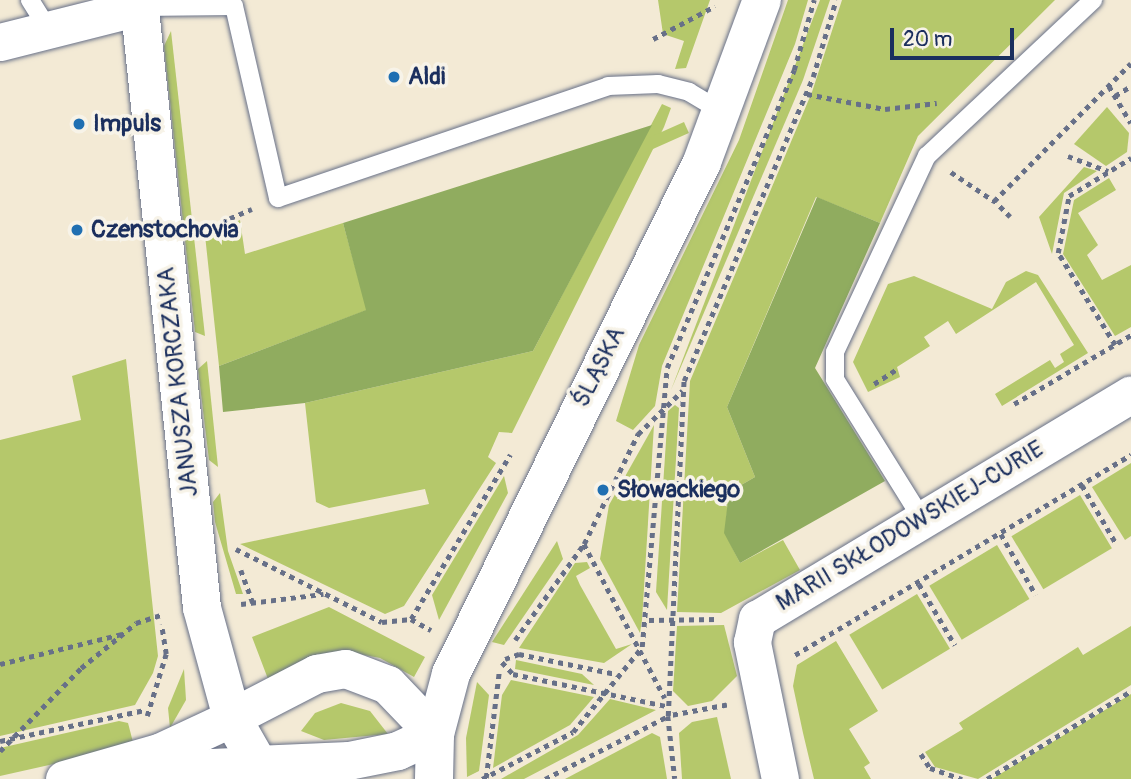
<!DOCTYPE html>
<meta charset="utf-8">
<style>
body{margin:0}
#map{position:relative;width:1131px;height:779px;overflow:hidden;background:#f3ead5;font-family:Pangolin,sans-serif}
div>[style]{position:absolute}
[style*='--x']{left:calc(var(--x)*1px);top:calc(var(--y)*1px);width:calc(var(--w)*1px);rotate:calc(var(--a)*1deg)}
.green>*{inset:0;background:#b5c86b;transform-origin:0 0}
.forest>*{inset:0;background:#90ac5f}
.path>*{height:4.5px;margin-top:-2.25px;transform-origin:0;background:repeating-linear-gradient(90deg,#677088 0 5px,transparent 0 10px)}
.roads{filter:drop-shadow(0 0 2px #677088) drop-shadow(0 0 2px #677088)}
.service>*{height:18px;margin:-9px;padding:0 9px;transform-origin:9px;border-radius:9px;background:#fff}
.minor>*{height:37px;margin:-18.5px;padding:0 18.5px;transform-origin:18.5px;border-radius:18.5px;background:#fff}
.tertiary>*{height:38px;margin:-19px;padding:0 19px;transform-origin:19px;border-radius:19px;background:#fff}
.dots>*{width:19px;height:19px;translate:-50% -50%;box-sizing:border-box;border:4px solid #f7f3e8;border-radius:50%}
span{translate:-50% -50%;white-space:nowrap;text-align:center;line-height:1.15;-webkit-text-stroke:7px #f7f3e8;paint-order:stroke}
.poi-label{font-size:24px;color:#1b2f5e;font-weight:700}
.left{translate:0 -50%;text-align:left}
.street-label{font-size:24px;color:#1b2f5e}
.scale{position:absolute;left:890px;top:28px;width:124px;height:32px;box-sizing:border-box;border:4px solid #1b2f5e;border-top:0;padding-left:9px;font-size:21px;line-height:24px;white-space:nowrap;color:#1b2f5e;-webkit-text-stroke:5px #f7f3e8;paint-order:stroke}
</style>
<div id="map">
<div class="green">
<i style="clip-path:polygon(658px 0,710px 0,686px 68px,675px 69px,684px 41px,663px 34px)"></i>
<i style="clip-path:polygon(788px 0,808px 0,795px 44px,662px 366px,655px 406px,633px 430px,616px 421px,639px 345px,739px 140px)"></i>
<i style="clip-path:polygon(820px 0,830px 0,803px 80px,671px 390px)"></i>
<i style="clip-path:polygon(842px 0,1055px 0,918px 136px,880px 223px,816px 197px,727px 407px,755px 477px,729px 492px,725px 533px,740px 563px,783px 540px,800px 570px,721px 613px,677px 612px,690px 381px,812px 92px)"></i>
<i style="clip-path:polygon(171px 31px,205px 336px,195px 332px,164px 46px)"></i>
<i style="clip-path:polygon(662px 104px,671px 108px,664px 127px,512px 433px,499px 432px,488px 457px,496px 463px,404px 606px,385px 614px,240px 544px,429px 504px,425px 489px,329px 508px,316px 502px,305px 403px,533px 351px)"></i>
<i style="clip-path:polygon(1107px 107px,1129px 133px,1127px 152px,1106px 166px,1074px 144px)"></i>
<i style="left:684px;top:122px;width:12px;height:348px;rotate:66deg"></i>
<i style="clip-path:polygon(1084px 167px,1097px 171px,1064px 193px,1052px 254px,1039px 217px)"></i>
<i style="clip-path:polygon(1109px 178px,1116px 190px,1078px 213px,1098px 245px,1087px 255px,1102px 280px,1131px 265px,1131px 327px,1115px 336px,1063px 254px,1074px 200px)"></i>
<i style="clip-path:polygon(240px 220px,245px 254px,343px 223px,367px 310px,219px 366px,205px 235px)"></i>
<i style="clip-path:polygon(1026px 271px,1038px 275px,1088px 353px,1002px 406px,995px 394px,1050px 360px,1055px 368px,1064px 362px,1060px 354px,1074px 345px,1036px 282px,956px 334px,948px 321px,924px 337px,930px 346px,897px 367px,900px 377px,868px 392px,853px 362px,888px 284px,914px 276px,992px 309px,1006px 282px)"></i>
<i style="clip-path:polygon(126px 359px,158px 656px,153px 673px,135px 705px,0 736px,0 440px,81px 420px,72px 376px)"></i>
<i style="clip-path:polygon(207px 361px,218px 467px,209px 460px,198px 369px)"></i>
<i style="clip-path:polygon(675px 405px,679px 408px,667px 610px,656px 592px,668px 411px)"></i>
<i style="clip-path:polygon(654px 425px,642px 620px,640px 633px,600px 559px,609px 505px)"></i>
<i style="clip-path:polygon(1131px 463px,1131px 536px,1125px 540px,1092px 487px)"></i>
<i style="clip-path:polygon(504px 476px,508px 493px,439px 620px,432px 595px)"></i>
<i style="clip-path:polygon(220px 493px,228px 551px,243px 594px,236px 594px,215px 522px,213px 502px)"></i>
<i style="left:1080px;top:495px;width:62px;height:80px;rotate:59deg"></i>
<i style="clip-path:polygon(557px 541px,563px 559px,504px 645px,492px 642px)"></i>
<i style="left:997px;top:545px;width:63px;height:79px;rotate:59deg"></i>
<i style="clip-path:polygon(587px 562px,590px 568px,576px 576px,580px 585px,616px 649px,632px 644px,604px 663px,519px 648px,575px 563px)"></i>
<i style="left:917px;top:594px;width:64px;height:79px;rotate:59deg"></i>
<i style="clip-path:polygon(329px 607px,425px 657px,414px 677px,380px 658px,348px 652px,309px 659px,268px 679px,252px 637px)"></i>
<i style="clip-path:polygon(724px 625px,737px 676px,712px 701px,688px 706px,673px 691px,677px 626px)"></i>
<i style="clip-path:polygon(1131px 626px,1131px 685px,978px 779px,935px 767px,925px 752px,963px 729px,959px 723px,1078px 647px,1083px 655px)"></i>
<i style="clip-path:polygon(836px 641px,878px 711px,849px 729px,870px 763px,864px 767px,871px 779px,814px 779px,803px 733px,793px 686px,797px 665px)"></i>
<i style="clip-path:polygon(516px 660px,582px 674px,594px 685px,515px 669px)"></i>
<i style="clip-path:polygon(184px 669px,186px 700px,170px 728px,168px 708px)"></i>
<i style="clip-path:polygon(511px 680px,594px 697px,570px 725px,493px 768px,502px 695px)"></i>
<i style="clip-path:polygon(477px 682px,489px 695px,479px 771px,467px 777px,466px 738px)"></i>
<i style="clip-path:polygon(1131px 694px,1131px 779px,992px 779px)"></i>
<i style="clip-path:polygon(610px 699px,656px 710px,524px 779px,501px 779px,578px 735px)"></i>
<i style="clip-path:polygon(341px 703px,370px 711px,388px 734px,324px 740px,301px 731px,315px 713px)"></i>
<i style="clip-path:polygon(717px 717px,731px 779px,682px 779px,679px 733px,692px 722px)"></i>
<i style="clip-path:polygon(119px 721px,128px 723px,134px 746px,0 776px,0 748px)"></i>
<i style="clip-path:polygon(652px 733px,660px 737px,667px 779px,565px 779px)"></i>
</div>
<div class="forest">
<i style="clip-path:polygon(652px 125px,533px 351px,305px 403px,223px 412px,219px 366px,366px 310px,343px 223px)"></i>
<i style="clip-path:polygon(817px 197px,880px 223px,815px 368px,885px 481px,740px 563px,724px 533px,729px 492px,755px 477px,727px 407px)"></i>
</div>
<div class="path">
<i style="--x:653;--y:39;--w:70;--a:-28"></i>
<i style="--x:1109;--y:86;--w:43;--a:59.3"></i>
<i style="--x:807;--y:94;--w:79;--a:10.9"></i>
<i style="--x:885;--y:109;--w:52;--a:-6.6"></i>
<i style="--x:1115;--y:96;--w:19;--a:-32"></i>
<i style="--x:1068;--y:156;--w:43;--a:20.6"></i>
<i style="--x:951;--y:172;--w:52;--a:34"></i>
<i style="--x:1010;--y:217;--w:23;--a:-135"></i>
<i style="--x:994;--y:201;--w:194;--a:-45.2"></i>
<i style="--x:202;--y:230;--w:54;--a:-22.8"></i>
<i style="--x:1115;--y:345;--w:108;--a:-121.8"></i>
<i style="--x:1058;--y:253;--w:58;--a:-79.1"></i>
<i style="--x:1069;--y:196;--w:73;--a:-31.5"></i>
<i style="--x:874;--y:384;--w:27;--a:-33"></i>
<i style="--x:1014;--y:404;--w:136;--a:-30.5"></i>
<i style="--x:1082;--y:485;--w:69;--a:59.7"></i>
<i style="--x:1001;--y:534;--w:70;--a:60.2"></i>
<i style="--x:584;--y:544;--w:174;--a:62.3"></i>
<i style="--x:236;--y:549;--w:163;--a:26.6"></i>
<i style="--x:382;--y:622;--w:29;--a:-6"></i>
<i style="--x:411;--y:619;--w:23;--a:29"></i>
<i style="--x:241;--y:570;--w:35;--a:70"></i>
<i style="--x:919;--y:584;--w:71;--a:59.5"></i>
<i style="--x:241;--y:604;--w:83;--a:-7"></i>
<i style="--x:411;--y:619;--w:192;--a:-58.9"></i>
<i style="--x:649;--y:620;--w:69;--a:-0.8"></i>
<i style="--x:515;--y:640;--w:118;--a:-54.3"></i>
<i style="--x:584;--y:544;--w:123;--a:-63.9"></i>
<i style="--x:638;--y:434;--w:62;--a:-44.3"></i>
<i style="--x:795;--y:655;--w:391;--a:-30.8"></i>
<i style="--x:505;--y:659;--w:15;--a:-20"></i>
<i style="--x:519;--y:654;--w:99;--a:11.7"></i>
<i style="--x:502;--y:662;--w:16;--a:47"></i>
<i style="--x:513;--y:674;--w:156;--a:11.8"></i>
<i style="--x:0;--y:664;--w:126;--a:-13.8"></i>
<i style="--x:727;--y:705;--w:60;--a:169.4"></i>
<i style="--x:668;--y:716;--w:335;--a:-87.3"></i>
<i style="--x:684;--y:381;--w:330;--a:-67"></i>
<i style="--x:813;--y:77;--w:80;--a:-73.4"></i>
<i style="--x:147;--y:716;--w:65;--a:-73"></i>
<i style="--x:166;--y:654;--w:30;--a:-99"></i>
<i style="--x:0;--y:741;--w:148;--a:-12.1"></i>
<i style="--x:0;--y:751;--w:116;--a:-45.7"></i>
<i style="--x:81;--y:668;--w:71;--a:-39.3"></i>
<i style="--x:136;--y:623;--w:28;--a:-18"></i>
<i style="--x:921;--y:754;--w:17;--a:57"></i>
<i style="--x:930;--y:768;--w:34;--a:19"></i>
<i style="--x:486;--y:778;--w:107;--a:-83"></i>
<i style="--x:482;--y:779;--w:102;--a:-27.3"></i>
<i style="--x:573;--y:732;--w:109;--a:-50.9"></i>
<i style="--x:642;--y:647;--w:280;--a:-84.9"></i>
<i style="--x:667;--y:368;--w:324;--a:-66.9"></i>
<i style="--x:794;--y:70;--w:73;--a:-74.1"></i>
<i style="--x:545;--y:779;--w:138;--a:-27.1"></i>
<i style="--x:668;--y:716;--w:63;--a:83.7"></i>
<i style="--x:987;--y:779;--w:169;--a:-31.4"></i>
</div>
<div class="roads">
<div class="service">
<i style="--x:30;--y:0;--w:34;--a:58"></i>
<i style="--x:139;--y:7;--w:95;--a:-0.6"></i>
<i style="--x:234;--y:6;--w:197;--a:77.1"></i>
<i style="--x:278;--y:198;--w:348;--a:-18.7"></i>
<i style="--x:608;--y:86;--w:50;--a:-2.3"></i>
<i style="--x:658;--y:84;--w:32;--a:14"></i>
<i style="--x:689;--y:92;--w:39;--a:31"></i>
<i style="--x:922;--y:519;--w:165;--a:-121.9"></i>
<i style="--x:835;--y:379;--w:27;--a:-90"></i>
<i style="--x:835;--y:352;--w:217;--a:-64.9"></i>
<i style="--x:927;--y:156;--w:228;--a:-43.2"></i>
</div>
<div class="minor">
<i style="--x:0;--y:42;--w:143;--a:-14.1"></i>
<i style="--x:145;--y:770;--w:111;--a:-2.6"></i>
<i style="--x:64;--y:779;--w:99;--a:-15.9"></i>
<i style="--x:159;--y:752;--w:81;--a:-25"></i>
<i style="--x:780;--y:779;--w:140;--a:-101.6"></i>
<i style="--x:752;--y:642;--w:24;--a:-78"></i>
<i style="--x:757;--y:619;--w:436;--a:-31"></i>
</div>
<div class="tertiary">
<i style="--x:139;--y:0;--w:611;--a:84.08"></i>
<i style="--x:202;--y:608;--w:114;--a:74.7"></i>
<i style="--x:232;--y:718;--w:70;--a:60.2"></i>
<i style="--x:232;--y:718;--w:96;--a:-27.4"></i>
<i style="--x:317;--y:674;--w:29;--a:-10"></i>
<i style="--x:346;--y:669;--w:45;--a:20.9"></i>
<i style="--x:388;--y:685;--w:68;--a:46.2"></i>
<i style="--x:256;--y:765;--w:93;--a:-2.5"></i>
<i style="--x:349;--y:761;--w:50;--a:-11.5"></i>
<i style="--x:398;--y:751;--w:41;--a:-24.7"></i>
<i style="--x:434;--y:779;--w:45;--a:-88.7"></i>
<i style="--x:435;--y:734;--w:62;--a:-75.1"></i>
<i style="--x:451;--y:674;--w:570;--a:-63.88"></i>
<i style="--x:702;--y:162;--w:173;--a:-69.7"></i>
</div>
</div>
<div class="dots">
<i style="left:394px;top:77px;background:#1f6fb2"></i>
<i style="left:79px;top:124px;background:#1f6fb2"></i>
<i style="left:77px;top:230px;background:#1f6fb2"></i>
<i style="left:603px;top:490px;background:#1f6fb2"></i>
</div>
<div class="poi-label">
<span class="left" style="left:408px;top:77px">Aldi</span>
<span class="left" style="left:93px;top:124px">Impuls</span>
<span class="left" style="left:91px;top:230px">Czenstochovia</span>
<span class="left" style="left:617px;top:490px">Słowackiego</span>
</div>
<div class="street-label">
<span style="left:599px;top:367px;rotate:-63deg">ŚLĄSKA</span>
<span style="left:178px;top:382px;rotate:-96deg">JANUSZA KORCZAKA</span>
<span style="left:910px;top:526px;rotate:-31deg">MARII SKŁODOWSKIEJ-CURIE</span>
</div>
<div class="scale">20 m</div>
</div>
